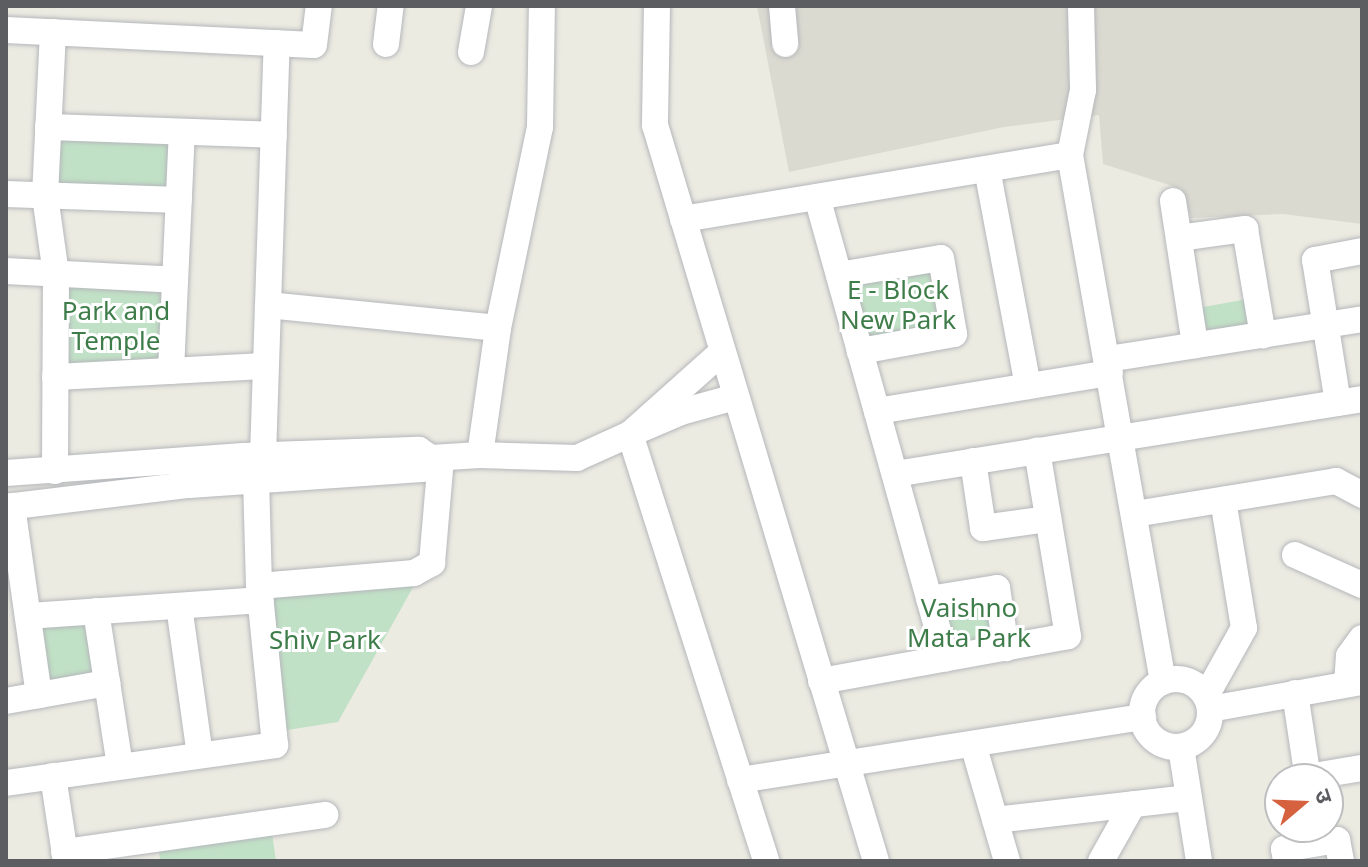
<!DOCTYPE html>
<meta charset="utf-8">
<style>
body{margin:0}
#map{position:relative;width:1368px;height:867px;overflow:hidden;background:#ecebe2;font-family:"Noto Sans","Noto Sans Devanagari",sans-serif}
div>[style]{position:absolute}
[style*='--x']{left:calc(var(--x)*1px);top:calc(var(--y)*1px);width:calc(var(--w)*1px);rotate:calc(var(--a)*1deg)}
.education>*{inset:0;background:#dbdad1}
.green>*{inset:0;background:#c1e1c6;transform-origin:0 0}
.roads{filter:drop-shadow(0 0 2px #b5b7bb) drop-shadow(0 0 2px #b5b7bb)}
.minor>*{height:26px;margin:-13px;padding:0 13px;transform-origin:13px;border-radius:13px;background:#fff}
.minor>.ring{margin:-13px;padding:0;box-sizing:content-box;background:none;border:26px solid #fff;border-radius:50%}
span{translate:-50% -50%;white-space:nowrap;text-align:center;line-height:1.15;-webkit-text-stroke:6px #fff;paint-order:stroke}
.park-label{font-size:26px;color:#3e7d4a}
.frame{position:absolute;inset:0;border:8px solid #5b5d61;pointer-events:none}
.north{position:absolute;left:1264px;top:763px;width:80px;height:80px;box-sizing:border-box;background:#fff;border:2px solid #bdbec0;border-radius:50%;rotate:71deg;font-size:22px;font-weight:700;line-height:32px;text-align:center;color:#5b5d61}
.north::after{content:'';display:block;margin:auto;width:28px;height:36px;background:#d5613f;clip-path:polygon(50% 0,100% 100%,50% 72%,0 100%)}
</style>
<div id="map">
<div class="education">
<i style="clip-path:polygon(757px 6px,1362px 6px,1362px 224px,1283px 214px,1191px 218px,1182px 189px,1103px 164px,1099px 115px,1004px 127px,789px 172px)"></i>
</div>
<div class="green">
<i style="left:55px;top:133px;width:120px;height:57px;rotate:2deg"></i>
<i style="left:939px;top:260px;width:73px;height:97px;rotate:81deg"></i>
<i style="clip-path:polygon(68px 286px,165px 293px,162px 360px,69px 366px)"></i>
<i style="left:1254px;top:298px;width:36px;height:62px;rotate:80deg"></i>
<i style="clip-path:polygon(417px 580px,338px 722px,281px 731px,269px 593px)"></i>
<i style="left:994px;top:591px;width:56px;height:62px;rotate:81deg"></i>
<i style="left:91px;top:620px;width:59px;height:55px;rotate:82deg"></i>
<i style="clip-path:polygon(272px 833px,276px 861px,160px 861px,159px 850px)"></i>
</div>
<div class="roads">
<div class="minor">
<i style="--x:657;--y:6;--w:119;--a:91"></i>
<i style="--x:655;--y:125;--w:768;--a:73.29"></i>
<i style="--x:782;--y:6;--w:38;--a:85"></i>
<i style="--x:1081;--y:6;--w:84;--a:88.6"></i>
<i style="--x:1083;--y:90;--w:66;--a:101.3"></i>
<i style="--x:1070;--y:155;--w:535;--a:79.99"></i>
<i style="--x:6;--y:30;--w:308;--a:2.8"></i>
<i style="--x:314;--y:45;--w:39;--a:-83"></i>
<i style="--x:53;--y:32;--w:164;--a:92.8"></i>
<i style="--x:45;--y:196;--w:79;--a:82"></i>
<i style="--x:56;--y:274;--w:197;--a:90.3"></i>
<i style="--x:386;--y:44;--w:38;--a:-83"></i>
<i style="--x:471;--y:52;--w:47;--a:-80.1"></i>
<i style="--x:48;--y:127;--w:226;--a:2"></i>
<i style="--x:987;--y:169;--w:221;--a:79.3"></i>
<i style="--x:6;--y:194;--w:173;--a:2"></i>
<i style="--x:817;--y:197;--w:479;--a:74.4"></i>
<i style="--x:1173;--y:201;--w:146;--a:81.3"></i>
<i style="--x:683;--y:219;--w:392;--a:-9.4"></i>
<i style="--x:1179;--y:238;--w:67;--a:-7.8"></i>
<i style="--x:1245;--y:229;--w:108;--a:80.4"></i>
<i style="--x:6;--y:271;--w:169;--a:3"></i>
<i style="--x:839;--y:275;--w:103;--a:-9.5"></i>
<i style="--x:941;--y:258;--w:77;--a:80.3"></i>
<i style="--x:954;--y:334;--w:96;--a:169.7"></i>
<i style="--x:268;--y:305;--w:231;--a:5.7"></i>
<i style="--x:1108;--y:359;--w:257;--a:-8.9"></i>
<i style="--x:171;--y:371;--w:239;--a:-87.4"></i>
<i style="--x:55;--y:377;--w:210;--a:-3"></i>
<i style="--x:735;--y:397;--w:56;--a:164.5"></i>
<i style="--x:681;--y:412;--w:56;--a:156.7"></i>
<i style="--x:630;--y:434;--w:448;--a:72.3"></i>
<i style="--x:1338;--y:403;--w:145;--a:-99.1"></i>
<i style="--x:1315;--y:260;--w:48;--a:-10.8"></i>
<i style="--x:877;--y:411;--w:236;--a:-9.3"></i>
<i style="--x:480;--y:455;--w:128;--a:-81.9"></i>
<i style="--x:498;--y:328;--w:205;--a:-78.2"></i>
<i style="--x:540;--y:127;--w:121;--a:-89.1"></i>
<i style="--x:973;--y:461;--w:68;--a:81.5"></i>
<i style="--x:983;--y:528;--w:66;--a:-7.9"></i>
<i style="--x:6;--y:473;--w:238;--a:-4.1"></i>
<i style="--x:243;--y:456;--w:176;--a:-2"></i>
<i style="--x:419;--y:450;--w:14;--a:34"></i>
<i style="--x:431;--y:458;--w:49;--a:-3.5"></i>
<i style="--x:480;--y:455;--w:97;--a:1.8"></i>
<i style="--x:577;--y:458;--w:58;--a:-24.4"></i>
<i style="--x:630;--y:434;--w:123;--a:-41.7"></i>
<i style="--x:895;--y:474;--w:473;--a:-9.1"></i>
<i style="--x:12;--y:506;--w:191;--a:81.9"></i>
<i style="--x:6;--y:507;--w:184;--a:-6.9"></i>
<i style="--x:189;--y:485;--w:233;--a:-3.9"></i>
<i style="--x:421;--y:469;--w:15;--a:-48"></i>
<i style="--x:1135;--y:514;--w:204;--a:-9.3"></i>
<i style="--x:1336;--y:481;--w:30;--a:28"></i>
<i style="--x:1295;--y:555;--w:73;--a:24.1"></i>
<i style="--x:259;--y:586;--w:156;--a:-4.8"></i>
<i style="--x:414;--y:573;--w:21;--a:-29"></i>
<i style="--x:432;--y:563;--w:104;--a:-85.1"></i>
<i style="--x:929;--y:599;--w:69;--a:-9.2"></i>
<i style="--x:997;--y:588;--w:61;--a:81.5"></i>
<i style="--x:179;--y:606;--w:150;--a:82"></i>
<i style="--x:96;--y:611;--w:157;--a:81.2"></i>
<i style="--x:28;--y:616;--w:233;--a:-3.9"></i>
<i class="ring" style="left:1142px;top:679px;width:42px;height:42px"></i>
<i style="--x:821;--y:681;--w:251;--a:-10.3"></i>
<i style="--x:1068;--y:636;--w:188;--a:-99.5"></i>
<i style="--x:1347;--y:684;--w:28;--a:-86"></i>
<i style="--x:1349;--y:656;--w:22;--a:-54"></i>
<i style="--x:1295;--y:693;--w:87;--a:81.4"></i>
<i style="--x:1206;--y:696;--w:78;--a:-60.8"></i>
<i style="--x:1244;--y:628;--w:130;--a:-99.3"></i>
<i style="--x:6;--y:701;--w:103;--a:-10.1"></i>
<i style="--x:1210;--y:709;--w:154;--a:-10.1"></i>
<i style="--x:973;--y:744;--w:122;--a:73.8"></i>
<i style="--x:1181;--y:747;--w:115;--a:81"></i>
<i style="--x:53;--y:776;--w:86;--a:81.3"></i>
<i style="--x:1308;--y:777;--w:55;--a:-9.5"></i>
<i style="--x:740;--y:780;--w:408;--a:-8.9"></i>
<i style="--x:6;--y:783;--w:272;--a:-8"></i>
<i style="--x:275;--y:745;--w:160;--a:-95.7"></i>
<i style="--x:259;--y:586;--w:106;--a:-91.6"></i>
<i style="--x:256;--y:480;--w:25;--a:-74"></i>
<i style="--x:263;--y:456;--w:413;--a:-88.1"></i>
<i style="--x:995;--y:820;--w:195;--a:-6.5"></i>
<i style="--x:64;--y:852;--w:264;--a:-8.1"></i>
<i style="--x:1101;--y:861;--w:65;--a:-60.7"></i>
<i style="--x:1286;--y:861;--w:12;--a:-99"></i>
<i style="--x:1284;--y:849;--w:54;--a:-9.6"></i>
<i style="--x:1337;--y:840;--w:21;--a:79"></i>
</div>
</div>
<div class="park-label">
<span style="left:898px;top:305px">E - Block<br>New Park</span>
<span style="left:116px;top:326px">Park and<br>Temple</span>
<span style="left:969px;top:623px">Vaishno<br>Mata Park</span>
<span style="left:325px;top:640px">Shiv Park</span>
</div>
<div class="frame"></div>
<div class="north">उ</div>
</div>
